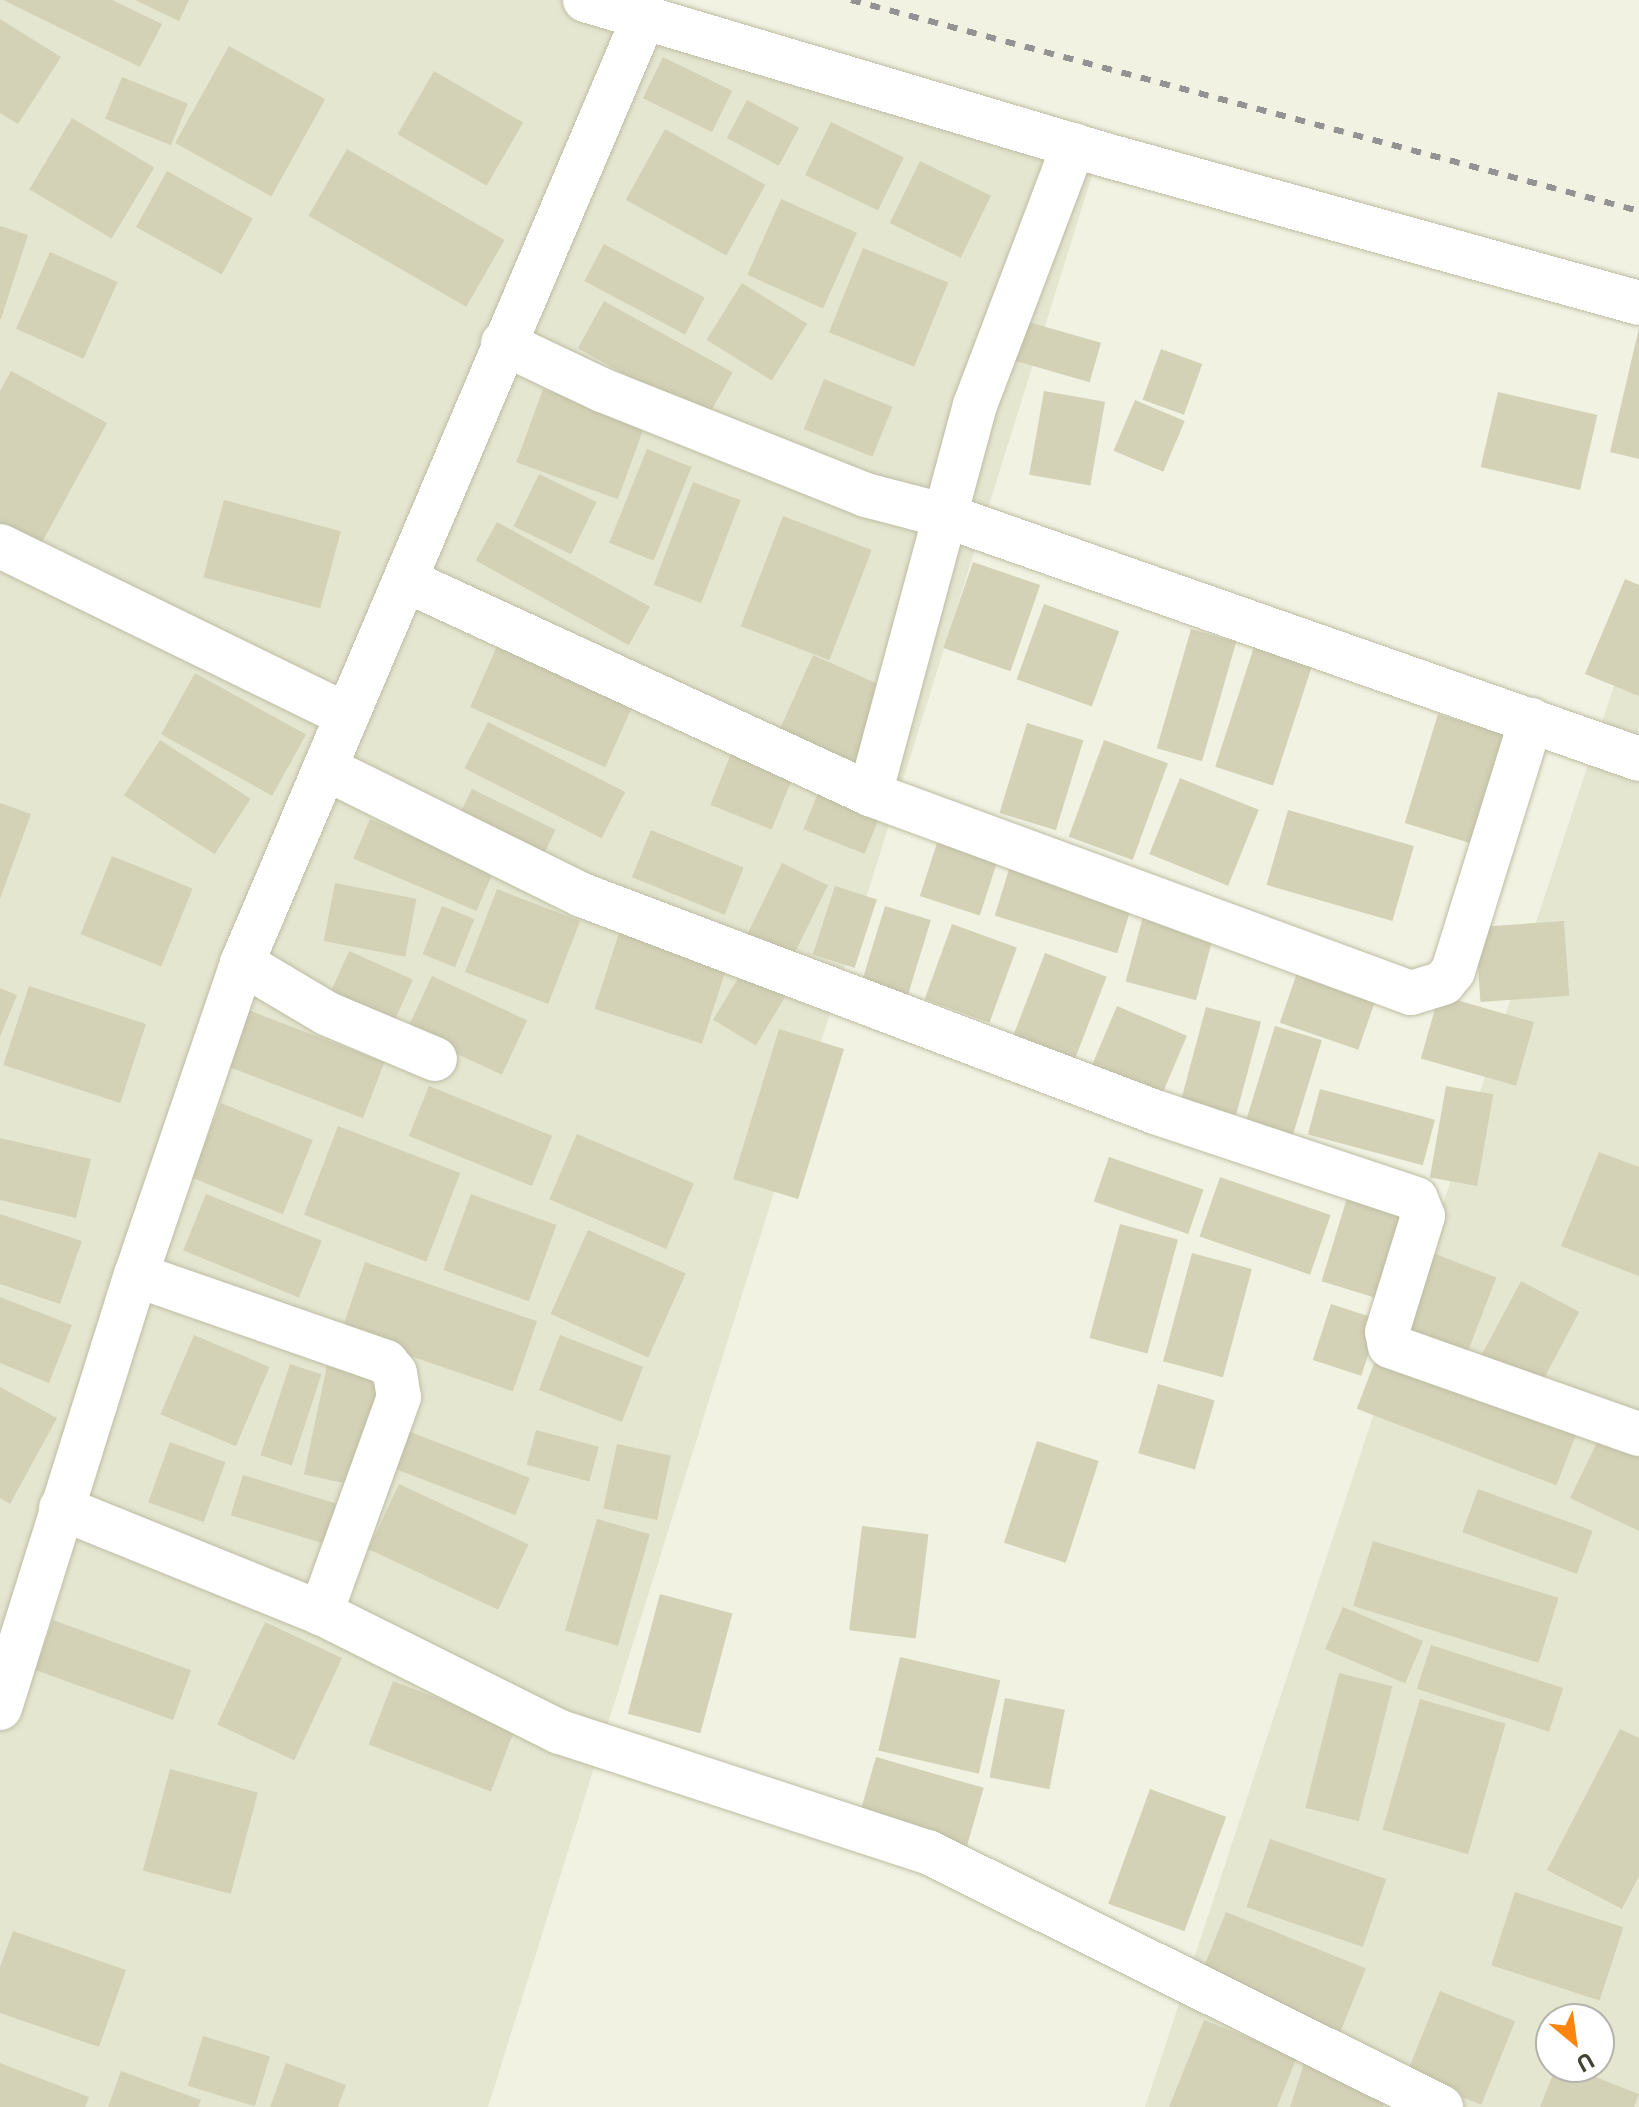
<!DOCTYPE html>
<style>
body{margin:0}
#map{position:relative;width:1639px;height:2107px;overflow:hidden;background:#f1f2e2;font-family:"Public Sans",sans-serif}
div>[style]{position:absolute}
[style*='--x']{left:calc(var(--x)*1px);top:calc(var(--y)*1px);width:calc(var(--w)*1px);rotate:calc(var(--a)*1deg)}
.residential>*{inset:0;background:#e5e6d0}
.building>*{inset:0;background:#d3d2b7;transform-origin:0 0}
.roads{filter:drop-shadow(0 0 2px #bdbda4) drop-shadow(0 0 2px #bdbda4)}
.minor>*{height:44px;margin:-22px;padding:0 22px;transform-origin:22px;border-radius:22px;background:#fff}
.rail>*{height:6px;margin-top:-3px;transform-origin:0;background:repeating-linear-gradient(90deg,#939393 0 10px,transparent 0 20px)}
span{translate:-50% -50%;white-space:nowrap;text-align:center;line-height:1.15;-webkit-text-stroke:8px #fff;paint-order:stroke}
.north{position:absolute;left:1535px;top:2003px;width:80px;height:80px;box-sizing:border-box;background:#fff;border:2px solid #b4b4ad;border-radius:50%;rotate:151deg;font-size:22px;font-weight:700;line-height:32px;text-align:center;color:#434332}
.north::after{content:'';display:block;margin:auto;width:28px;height:36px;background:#ff850c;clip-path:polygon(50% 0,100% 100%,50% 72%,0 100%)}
</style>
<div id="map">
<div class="residential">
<i style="clip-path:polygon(0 0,619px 0,1105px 134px,488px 2107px,0 2107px)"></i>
<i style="clip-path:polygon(evenodd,1639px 610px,1639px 2107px,1145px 2107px,1639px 610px,1551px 2019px,1599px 2019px,1599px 2067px,1551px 2067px,1551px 2019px)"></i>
</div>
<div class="building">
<i style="clip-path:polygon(3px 0,112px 0,162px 24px,140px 67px)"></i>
<i style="clip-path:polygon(135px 0,189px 0,179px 21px)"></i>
<i style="clip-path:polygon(0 19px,61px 57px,18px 124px,0 113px)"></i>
<i style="left:229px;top:46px;width:110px;height:111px;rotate:29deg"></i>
<i style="left:663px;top:57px;width:77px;height:46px;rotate:26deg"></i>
<i style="left:434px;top:71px;width:103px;height:73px;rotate:30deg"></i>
<i style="left:122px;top:77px;width:71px;height:45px;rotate:22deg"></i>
<i style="left:747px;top:100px;width:59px;height:43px;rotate:28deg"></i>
<i style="left:72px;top:118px;width:96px;height:83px;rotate:31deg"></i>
<i style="left:831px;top:122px;width:81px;height:59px;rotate:26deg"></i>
<i style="left:665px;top:129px;width:115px;height:81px;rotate:29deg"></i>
<i style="left:347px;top:149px;width:182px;height:77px;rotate:30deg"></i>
<i style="left:920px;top:161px;width:79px;height:69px;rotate:26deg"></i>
<i style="left:167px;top:171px;width:98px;height:64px;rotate:29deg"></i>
<i style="left:781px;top:199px;width:83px;height:83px;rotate:24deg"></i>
<i style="clip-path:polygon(0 226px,28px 235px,1px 319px,0 319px)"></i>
<i style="left:604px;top:244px;width:114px;height:42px;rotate:28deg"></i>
<i style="left:863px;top:248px;width:92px;height:91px;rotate:22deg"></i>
<i style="left:50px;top:252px;width:74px;height:84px;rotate:24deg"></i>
<i style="left:742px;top:283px;width:77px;height:67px;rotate:32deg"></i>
<i style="left:604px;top:301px;width:147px;height:54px;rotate:29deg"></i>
<i style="left:1025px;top:321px;width:79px;height:41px;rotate:16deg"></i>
<i style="clip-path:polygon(1639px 328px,1639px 459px,1610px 452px)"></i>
<i style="left:1161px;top:349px;width:44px;height:54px;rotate:20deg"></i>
<i style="clip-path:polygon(11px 371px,107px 423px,34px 557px,0 538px,0 391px)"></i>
<i style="left:824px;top:379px;width:74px;height:54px;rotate:22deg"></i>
<i style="left:543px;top:389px;width:108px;height:78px;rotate:20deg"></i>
<i style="left:1044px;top:391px;width:62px;height:85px;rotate:10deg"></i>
<i style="left:1498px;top:392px;width:102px;height:77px;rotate:13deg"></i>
<i style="left:1135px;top:400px;width:54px;height:55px;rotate:23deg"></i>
<i style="left:647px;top:449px;width:48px;height:101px;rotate:22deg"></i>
<i style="left:539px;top:474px;width:64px;height:58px;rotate:26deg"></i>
<i style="left:693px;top:482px;width:51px;height:110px;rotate:21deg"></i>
<i style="left:224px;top:500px;width:121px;height:80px;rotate:15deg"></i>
<i style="left:783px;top:516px;width:95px;height:118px;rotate:21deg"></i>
<i style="left:497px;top:522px;width:175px;height:44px;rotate:29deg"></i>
<i style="left:973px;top:562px;width:71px;height:91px;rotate:19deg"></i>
<i style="clip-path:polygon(1625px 579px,1639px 585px,1639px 696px,1585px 674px)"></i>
<i style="left:1044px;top:604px;width:80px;height:80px;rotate:20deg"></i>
<i style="left:1191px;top:629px;width:47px;height:124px;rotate:16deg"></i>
<i style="left:503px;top:633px;width:148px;height:81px;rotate:24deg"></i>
<i style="left:1255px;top:644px;width:61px;height:129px;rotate:18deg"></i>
<i style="left:813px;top:655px;width:87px;height:81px;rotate:24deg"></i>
<i style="left:195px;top:673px;width:127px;height:70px;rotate:29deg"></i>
<i style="left:1438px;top:714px;width:81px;height:114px;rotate:17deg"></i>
<i style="left:488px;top:722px;width:154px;height:52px;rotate:27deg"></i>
<i style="left:1027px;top:723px;width:59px;height:94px;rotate:17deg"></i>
<i style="left:737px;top:739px;width:66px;height:71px;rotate:22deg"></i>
<i style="left:160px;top:740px;width:108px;height:66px;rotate:33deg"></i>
<i style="left:1104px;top:740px;width:68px;height:103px;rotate:20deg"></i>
<i style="left:1180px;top:778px;width:85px;height:82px;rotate:22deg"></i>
<i style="left:472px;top:789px;width:93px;height:38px;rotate:26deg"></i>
<i style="left:818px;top:793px;width:66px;height:39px;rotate:22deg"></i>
<i style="clip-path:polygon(0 803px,31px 814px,0 899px)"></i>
<i style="left:1288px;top:810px;width:131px;height:78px;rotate:16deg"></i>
<i style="left:370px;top:819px;width:134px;height:43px;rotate:23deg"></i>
<i style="left:651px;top:830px;width:100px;height:51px;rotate:22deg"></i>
<i style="left:939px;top:837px;width:63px;height:62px;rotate:18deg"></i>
<i style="left:112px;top:856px;width:87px;height:84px;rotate:22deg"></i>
<i style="left:782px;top:863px;width:51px;height:80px;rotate:26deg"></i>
<i style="left:1010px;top:866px;width:128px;height:52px;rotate:17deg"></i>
<i style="left:335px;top:883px;width:83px;height:59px;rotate:11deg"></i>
<i style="left:835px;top:886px;width:44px;height:72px;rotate:18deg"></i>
<i style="left:497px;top:889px;width:89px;height:89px;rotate:21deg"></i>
<i style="left:442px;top:906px;width:35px;height:52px;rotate:22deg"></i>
<i style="left:885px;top:906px;width:48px;height:79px;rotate:17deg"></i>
<i style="left:1145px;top:909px;width:73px;height:75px;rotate:15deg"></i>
<i style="left:1564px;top:921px;width:75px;height:89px;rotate:86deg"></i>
<i style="left:952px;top:924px;width:69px;height:80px;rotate:20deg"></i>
<i style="left:621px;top:927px;width:113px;height:86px;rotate:18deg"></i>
<i style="left:349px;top:951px;width:70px;height:52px;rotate:24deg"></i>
<i style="left:1045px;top:953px;width:66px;height:92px;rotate:21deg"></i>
<i style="left:746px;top:965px;width:50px;height:64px;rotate:31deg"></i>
<i style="left:1299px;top:967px;width:83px;height:59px;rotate:19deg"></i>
<i style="left:432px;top:976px;width:105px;height:60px;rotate:25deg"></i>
<i style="left:29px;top:986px;width:123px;height:83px;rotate:18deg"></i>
<i style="clip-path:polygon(0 988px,17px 995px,0 1037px)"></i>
<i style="left:1439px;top:995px;width:99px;height:66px;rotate:16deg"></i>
<i style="left:235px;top:1005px;width:160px;height:60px;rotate:21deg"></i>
<i style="left:1117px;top:1006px;width:76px;height:67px;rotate:23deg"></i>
<i style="left:1206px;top:1007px;width:57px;height:98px;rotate:15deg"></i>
<i style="left:1275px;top:1026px;width:49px;height:102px;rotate:17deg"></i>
<i style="left:779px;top:1029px;width:68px;height:157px;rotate:17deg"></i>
<i style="left:429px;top:1086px;width:133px;height:54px;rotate:22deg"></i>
<i style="left:1446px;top:1086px;width:48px;height:93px;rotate:10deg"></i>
<i style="left:1320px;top:1089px;width:119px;height:47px;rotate:15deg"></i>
<i style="left:221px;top:1103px;width:99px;height:80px;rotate:22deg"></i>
<i style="left:338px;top:1126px;width:131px;height:95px;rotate:21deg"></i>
<i style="left:577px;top:1134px;width:127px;height:71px;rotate:23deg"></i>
<i style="clip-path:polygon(0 1138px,91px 1159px,76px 1218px,0 1200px)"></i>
<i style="clip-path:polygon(1599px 1152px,1639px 1167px,1639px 1276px,1561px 1246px)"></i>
<i style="left:1109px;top:1157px;width:100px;height:47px;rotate:19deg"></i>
<i style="left:1220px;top:1177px;width:117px;height:63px;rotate:19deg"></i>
<i style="left:206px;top:1194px;width:125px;height:61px;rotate:22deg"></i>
<i style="left:471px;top:1194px;width:91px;height:81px;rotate:20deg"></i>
<i style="left:1347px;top:1198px;width:70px;height:87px;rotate:17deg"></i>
<i style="clip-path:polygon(0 1214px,82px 1241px,60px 1304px,0 1284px)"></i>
<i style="left:1120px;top:1224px;width:60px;height:118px;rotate:15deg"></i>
<i style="left:588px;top:1230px;width:107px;height:92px;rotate:24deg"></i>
<i style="left:1430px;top:1252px;width:71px;height:94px;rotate:21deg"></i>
<i style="left:1192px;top:1253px;width:62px;height:112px;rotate:15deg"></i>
<i style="left:365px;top:1262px;width:182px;height:74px;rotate:19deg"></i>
<i style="left:1521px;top:1281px;width:66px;height:96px;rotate:28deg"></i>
<i style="clip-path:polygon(0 1297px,72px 1325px,49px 1383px,0 1363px)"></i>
<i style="left:1331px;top:1304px;width:51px;height:59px;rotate:18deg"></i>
<i style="left:194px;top:1335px;width:82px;height:86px;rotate:23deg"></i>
<i style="left:560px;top:1335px;width:89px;height:59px;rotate:21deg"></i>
<i style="left:1380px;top:1348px;width:214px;height:65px;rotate:21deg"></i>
<i style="left:290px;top:1364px;width:33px;height:96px;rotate:18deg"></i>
<i style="left:327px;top:1366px;width:56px;height:111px;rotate:12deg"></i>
<i style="left:1158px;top:1384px;width:59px;height:72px;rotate:16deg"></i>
<i style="clip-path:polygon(0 1387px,57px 1418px,10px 1504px,0 1498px)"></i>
<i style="clip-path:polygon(1605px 1426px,1639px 1443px,1639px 1531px,1570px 1498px)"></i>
<i style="left:400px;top:1428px;width:139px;height:40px;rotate:21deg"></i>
<i style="left:536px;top:1430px;width:65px;height:36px;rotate:15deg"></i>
<i style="left:1037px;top:1441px;width:65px;height:107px;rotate:18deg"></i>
<i style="left:170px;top:1442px;width:59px;height:64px;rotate:20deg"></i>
<i style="left:617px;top:1444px;width:55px;height:66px;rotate:12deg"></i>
<i style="left:243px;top:1475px;width:110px;height:42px;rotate:17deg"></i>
<i style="left:399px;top:1484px;width:143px;height:72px;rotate:25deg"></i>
<i style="left:1478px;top:1489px;width:122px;height:46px;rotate:20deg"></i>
<i style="left:597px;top:1519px;width:55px;height:116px;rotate:16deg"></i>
<i style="left:862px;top:1526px;width:67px;height:105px;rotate:7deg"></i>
<i style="left:1373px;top:1541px;width:194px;height:68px;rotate:17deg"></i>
<i style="left:660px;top:1594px;width:75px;height:124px;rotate:15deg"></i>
<i style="left:1343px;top:1607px;width:87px;height:46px;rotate:23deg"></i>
<i style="left:53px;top:1620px;width:147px;height:53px;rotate:20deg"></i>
<i style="left:265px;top:1622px;width:85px;height:113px;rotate:25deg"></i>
<i style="left:1431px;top:1645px;width:139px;height:46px;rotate:18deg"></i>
<i style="left:900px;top:1657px;width:103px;height:96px;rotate:13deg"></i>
<i style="left:1339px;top:1673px;width:55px;height:139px;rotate:14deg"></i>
<i style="left:393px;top:1681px;width:131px;height:68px;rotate:21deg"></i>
<i style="left:1005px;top:1698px;width:61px;height:81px;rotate:11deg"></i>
<i style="left:1420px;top:1699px;width:89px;height:136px;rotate:16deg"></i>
<i style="clip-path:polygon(1620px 1729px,1639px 1738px,1639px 1876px,1622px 1909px,1547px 1870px)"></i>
<i style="left:876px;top:1757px;width:112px;height:61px;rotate:16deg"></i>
<i style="left:170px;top:1769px;width:91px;height:105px;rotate:15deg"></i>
<i style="left:1150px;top:1789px;width:81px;height:122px;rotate:20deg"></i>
<i style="left:1270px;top:1839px;width:123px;height:72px;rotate:19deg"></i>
<i style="left:1515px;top:1892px;width:114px;height:77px;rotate:18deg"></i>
<i style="left:1226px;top:1912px;width:151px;height:87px;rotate:22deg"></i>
<i style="clip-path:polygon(13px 1931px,126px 1970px,99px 2047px,0 2013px,0 1967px)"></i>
<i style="left:1440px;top:1991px;width:81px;height:90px;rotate:22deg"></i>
<i style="clip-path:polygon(1204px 2020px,1297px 2057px,1277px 2107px,1169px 2107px)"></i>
<i style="left:203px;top:2036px;width:70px;height:52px;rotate:17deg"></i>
<i style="clip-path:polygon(1306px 2057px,1390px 2083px,1383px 2107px,1290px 2107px)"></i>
<i style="clip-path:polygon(0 2063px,89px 2097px,85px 2107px,0 2107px)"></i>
<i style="clip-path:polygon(286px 2063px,346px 2085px,338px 2107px,270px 2107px)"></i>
<i style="clip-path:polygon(1556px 2067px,1570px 2067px,1639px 2094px,1634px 2107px,1540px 2107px)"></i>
<i style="clip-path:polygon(121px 2071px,201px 2100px,198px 2107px,108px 2107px)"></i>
</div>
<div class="roads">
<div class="minor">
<i style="--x:585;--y:0;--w:547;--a:16.58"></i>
<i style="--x:1109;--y:156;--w:550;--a:15.5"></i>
<i style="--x:503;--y:343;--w:110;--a:25.4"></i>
<i style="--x:602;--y:390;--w:284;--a:21.7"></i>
<i style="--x:866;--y:495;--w:83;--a:14.7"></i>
<i style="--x:946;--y:516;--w:734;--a:19.32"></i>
<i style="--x:0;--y:546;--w:384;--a:26"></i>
<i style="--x:405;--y:580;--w:512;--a:24.71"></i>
<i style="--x:870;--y:794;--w:576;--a:20.2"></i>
<i style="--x:1411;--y:993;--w:34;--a:-17"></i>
<i style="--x:1443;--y:983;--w:16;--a:-50"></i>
<i style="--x:1453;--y:971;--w:263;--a:-72.7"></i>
<i style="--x:325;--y:768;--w:287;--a:26.3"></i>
<i style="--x:582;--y:895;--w:613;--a:20.74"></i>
<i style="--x:1155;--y:1112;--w:275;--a:18.4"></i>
<i style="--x:1416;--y:1199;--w:18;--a:68"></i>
<i style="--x:1423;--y:1216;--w:121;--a:107.2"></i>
<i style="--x:1387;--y:1332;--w:14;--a:78"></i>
<i style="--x:1390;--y:1346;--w:264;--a:19.5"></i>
<i style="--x:870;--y:794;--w:403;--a:-74.9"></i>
<i style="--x:975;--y:405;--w:278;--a:-69.2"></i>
<i style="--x:242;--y:963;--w:100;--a:30.7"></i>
<i style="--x:328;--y:1014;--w:116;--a:22.8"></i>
<i style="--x:136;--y:1275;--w:265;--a:19.2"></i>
<i style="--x:386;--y:1362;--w:14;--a:51"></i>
<i style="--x:395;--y:1373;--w:24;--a:81"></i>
<i style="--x:399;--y:1397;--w:230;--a:109.9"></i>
<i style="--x:321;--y:1613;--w:267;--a:26.5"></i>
<i style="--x:560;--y:1732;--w:387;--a:18.1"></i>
<i style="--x:928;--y:1852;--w:573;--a:26.43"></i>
<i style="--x:61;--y:1508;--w:280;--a:22"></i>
<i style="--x:0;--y:1708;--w:454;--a:-72.6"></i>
<i style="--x:136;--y:1275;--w:330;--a:-71.2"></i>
<i style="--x:242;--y:963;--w:1030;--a:-66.97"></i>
</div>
</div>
<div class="rail">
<i style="--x:851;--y:0;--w:816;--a:14.99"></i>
</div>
<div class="north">U</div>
</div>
